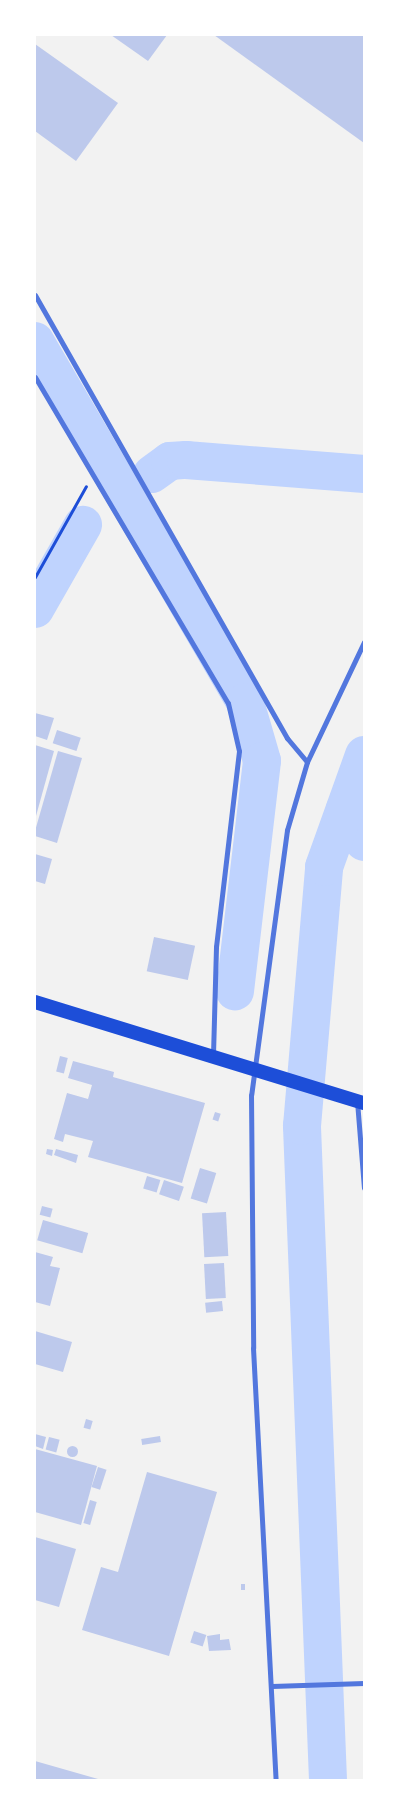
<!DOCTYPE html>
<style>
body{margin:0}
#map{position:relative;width:399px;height:1815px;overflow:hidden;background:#f2f2f2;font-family:"Zilla Slab",serif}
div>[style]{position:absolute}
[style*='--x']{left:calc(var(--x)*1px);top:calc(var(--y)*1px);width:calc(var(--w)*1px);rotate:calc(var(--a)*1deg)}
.river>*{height:38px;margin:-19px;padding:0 19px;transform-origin:19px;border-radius:19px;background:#bfd3fe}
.building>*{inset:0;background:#bdc9ec;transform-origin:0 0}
.round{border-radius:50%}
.path>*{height:3px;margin:-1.5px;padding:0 1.5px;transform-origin:1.5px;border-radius:1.5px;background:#1d4ed8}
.minor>*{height:5px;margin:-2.5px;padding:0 2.5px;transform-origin:2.5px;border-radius:2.5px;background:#5277de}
.trunk>*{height:14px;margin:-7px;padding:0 7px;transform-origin:7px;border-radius:7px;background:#1d4ed8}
span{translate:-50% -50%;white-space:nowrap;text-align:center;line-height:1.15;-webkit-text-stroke:4.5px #fff;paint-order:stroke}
.frame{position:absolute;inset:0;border:36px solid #fff;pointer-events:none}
</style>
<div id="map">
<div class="river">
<i style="--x:35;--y:341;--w:418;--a:59.8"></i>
<i style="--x:245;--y:702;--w:61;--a:73.9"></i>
<i style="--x:262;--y:761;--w:232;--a:96.7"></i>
<i style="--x:152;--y:474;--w:22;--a:-36"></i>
<i style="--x:170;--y:461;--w:16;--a:-4"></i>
<i style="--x:186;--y:460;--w:179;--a:4.5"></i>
<i style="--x:35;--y:609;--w:97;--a:-60.3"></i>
<i style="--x:345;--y:809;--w:38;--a:60"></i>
<i style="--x:328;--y:1780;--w:655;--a:-92.28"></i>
<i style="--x:302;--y:1126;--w:260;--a:-85.1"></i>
<i style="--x:324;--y:867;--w:119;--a:-70.3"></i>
</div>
<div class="building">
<i style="clip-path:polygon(111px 35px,167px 35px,148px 61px)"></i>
<i style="clip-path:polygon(214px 35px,364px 35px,364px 143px)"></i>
<i style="clip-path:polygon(35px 44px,118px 103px,76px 161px,35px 131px)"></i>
<i style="clip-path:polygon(35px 713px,54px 718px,47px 740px,35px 736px)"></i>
<i style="left:57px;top:730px;width:25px;height:14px;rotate:18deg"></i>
<i style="clip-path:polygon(35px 745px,54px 751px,36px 816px,35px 816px)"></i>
<i style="clip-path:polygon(58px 751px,82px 758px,57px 843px,35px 836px,35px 831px)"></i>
<i style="clip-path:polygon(35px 854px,52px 859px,45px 884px,35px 881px)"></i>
<i style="left:154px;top:937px;width:42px;height:35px;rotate:12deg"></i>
<i style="left:60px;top:1056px;width:8px;height:16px;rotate:14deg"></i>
<i style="clip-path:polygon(73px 1061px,114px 1072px,113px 1077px,205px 1103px,182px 1183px,88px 1157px,93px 1141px,65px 1134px,63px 1142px,54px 1139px,67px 1093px,88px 1099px,92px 1085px,68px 1078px)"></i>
<i style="left:215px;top:1112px;width:6px;height:8px;rotate:18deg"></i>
<i style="clip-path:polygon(47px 1149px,53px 1150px,52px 1156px,46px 1154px)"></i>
<i style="clip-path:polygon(56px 1149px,78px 1155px,76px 1163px,54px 1155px)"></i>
<i style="left:200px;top:1168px;width:17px;height:32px;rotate:17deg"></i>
<i style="left:147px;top:1176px;width:14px;height:13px;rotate:17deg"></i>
<i style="left:164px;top:1180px;width:21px;height:15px;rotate:19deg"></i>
<i style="left:42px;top:1206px;width:11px;height:9px;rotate:15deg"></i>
<i style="left:226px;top:1212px;width:44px;height:24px;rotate:87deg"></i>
<i style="left:43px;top:1220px;width:47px;height:21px;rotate:16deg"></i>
<i style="clip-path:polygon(35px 1252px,53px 1257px,50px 1266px,60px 1268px,50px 1306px,35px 1302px)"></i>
<i style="left:224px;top:1263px;width:35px;height:20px;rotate:87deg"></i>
<i style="left:222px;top:1301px;width:10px;height:17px;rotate:84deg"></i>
<i style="clip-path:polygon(35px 1331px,72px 1342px,63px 1372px,35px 1364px)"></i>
<i style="left:86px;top:1419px;width:7px;height:9px;rotate:16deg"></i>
<i style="clip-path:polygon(35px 1434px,46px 1437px,43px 1449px,35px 1446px)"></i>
<i style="left:160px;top:1436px;width:6px;height:19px;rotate:81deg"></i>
<i style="left:49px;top:1437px;width:11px;height:13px;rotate:15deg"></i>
<i class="round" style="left:66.5px;top:1445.5px;width:11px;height:11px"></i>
<i style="clip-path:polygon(35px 1449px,97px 1466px,81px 1525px,35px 1512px)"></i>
<i style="left:98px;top:1467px;width:9px;height:21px;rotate:18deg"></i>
<i style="clip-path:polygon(147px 1472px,217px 1492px,169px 1656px,82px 1630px,101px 1567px,118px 1572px)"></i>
<i style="left:90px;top:1500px;width:7px;height:24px;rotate:16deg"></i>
<i style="clip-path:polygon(35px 1537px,76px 1549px,59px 1607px,35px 1600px)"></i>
<i style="left:241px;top:1584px;width:4px;height:6px"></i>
<i style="left:194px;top:1631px;width:13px;height:12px;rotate:18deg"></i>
<i style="clip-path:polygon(220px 1634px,220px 1640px,229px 1639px,231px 1650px,209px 1651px,207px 1636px)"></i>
<i style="clip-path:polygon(35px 1761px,98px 1779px,98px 1780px,35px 1780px)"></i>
</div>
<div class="path">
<i style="--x:35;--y:577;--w:104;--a:-60.7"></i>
</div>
<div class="minor">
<i style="--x:35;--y:295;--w:510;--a:60.37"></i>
<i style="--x:287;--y:738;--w:31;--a:50"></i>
<i style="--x:307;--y:762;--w:71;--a:106.4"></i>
<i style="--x:287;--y:830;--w:267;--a:97.7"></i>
<i style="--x:251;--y:1095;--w:253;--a:89.5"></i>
<i style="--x:253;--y:1348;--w:433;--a:87"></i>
<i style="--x:35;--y:377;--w:379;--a:59.4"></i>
<i style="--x:228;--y:703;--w:49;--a:77.1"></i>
<i style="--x:239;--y:751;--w:197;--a:96.7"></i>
<i style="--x:216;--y:947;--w:109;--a:91.6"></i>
<i style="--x:307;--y:762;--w:133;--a:-64.6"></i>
<i style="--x:357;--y:1101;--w:87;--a:85.4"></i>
<i style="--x:272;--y:1686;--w:92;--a:-1.9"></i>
</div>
<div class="trunk">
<i style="--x:35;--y:1002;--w:344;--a:17.1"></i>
</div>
<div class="frame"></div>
</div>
